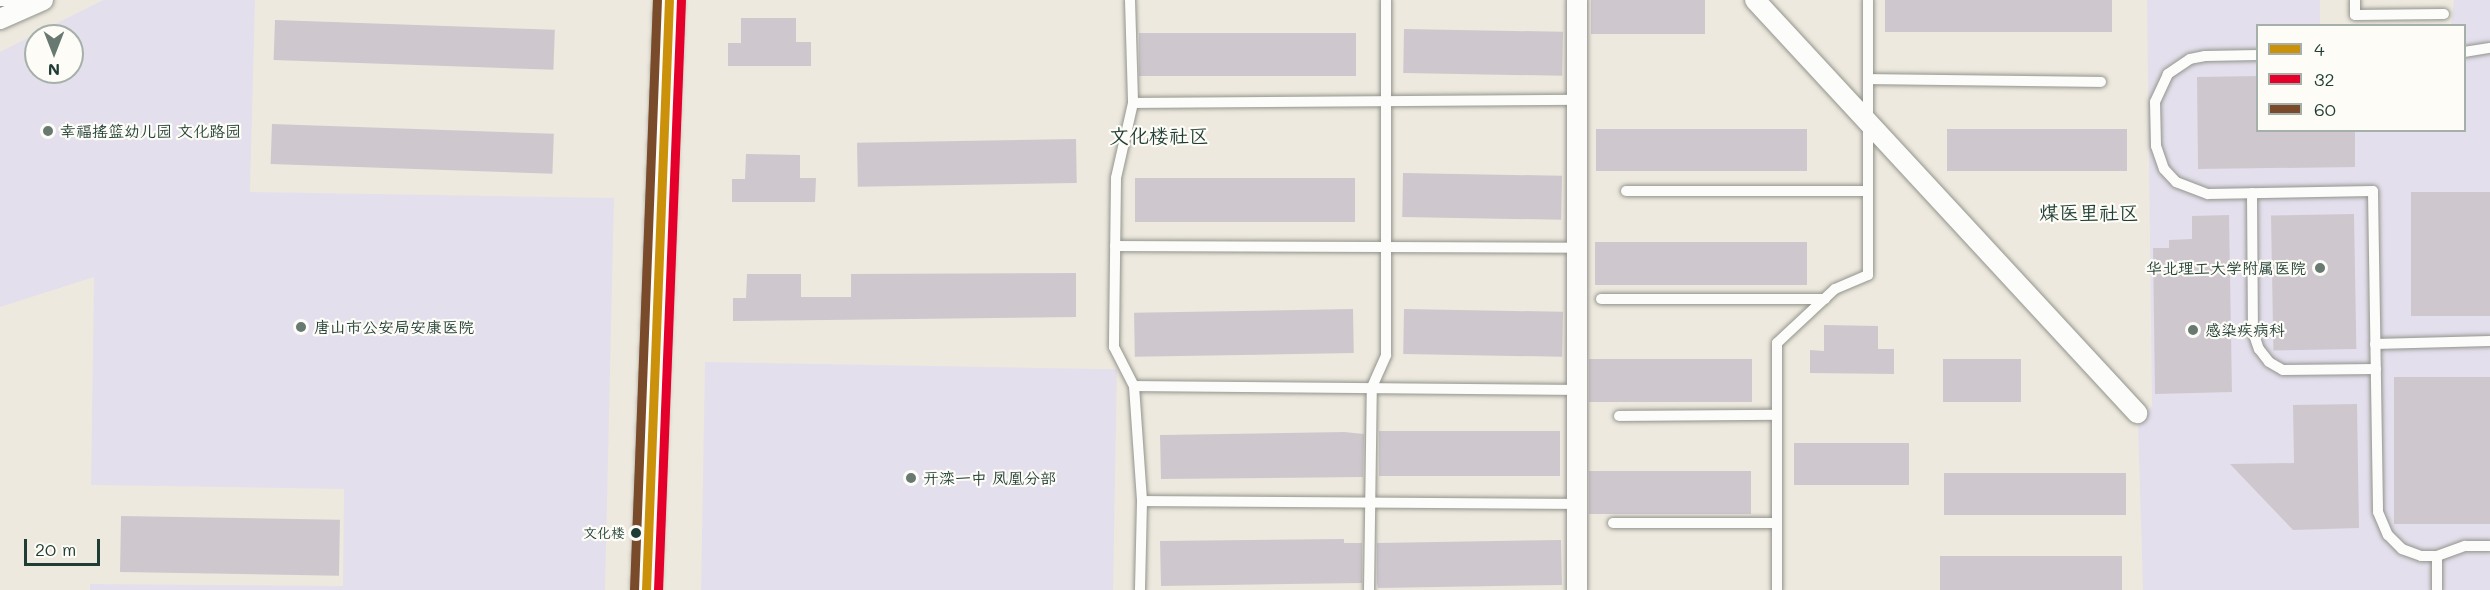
<!DOCTYPE html>
<meta charset="utf-8">
<style>
body{margin:0}
#map{position:relative;width:2490px;height:590px;overflow:hidden;background:#eee9de;font-family:Mali,"LXGW WenKai TC",sans-serif}
div>[style]{position:absolute}
[style*='--x']{left:calc(var(--x)*1px);top:calc(var(--y)*1px);width:calc(var(--w)*1px);rotate:calc(var(--a)*1deg)}
.built>*{inset:0;background:#e4dfec;transform-origin:0 0}
.building>*{inset:0;background:#cec8ce;transform-origin:0 0}
.roads{filter:drop-shadow(0 0 2px #92948d) drop-shadow(0 0 2px #92948d)}
.lane>*{height:10px;margin:-5px;padding:0 5px;transform-origin:5px;border-radius:5px;background:#fcfcfa}
.street>*{height:20px;margin:-10px;padding:0 10px;transform-origin:10px;border-radius:10px;background:#fcfcfa}
.secondary>*{height:28px;margin:-14px;padding:0 14px;transform-origin:14px;border-radius:14px;background:#fcfcfa}
.bus-1>*{height:9px;margin:-4.5px;padding:0 4.5px;transform-origin:4.5px;border-radius:4.5px;background:#cc910a}
.bus-2>*{height:9px;margin:-4.5px;padding:0 4.5px;transform-origin:4.5px;border-radius:4.5px;background:#e4002b}
.bus-3>*{height:9px;margin:-4.5px;padding:0 4.5px;transform-origin:4.5px;border-radius:4.5px;background:#7a4b2a}
.dots>*{width:16px;height:16px;translate:-50% -50%;box-sizing:border-box;border:3px solid #fdfcf7;border-radius:50%}
span{translate:-50% -50%;white-space:nowrap;text-align:center;line-height:1.15;-webkit-text-stroke:4.5px #fdfcf7;paint-order:stroke}
.bus-label{font-size:14px;color:#1f3d34}
.right{translate:-100% -50%;text-align:right}
.poi-label{font-size:16px;color:#1f3d34}
.left{translate:0 -50%;text-align:left}
.quarter-label{font-size:20px;color:#1f3d34}
.legend{position:absolute;left:2256px;top:24px;width:210px;height:108px;box-sizing:border-box;background:#fdfcf7;border:2px solid #a4b0a9;margin:0;padding:8px 10px;list-style:none;font-size:18px;color:#1f3d34}
.legend li{display:flex;align-items:center;gap:12px;height:30px}
.legend b{width:30px;border:2px solid #a4b0a9}
.north{position:absolute;left:24px;top:24px;width:60px;height:60px;box-sizing:border-box;background:#fdfcf7;border:2px solid #a4b0a9;border-radius:50%;rotate:180deg;font-size:16px;font-weight:700;line-height:24px;text-align:center;color:#1f3d34}
.north::after{content:'';display:block;margin:auto;width:21px;height:27px;background:#677970;clip-path:polygon(50% 0,100% 100%,50% 72%,0 100%)}
.scale{position:absolute;left:24px;top:539px;width:76px;height:27px;box-sizing:border-box;border:3px solid #1f3d34;border-top:0;padding-left:8px;font-size:18px;line-height:21px;white-space:nowrap;color:#1f3d34;-webkit-text-stroke:4px #fdfcf7;paint-order:stroke}
</style>
<div id="map">
<div class="built">
<i style="clip-path:polygon(evenodd,103px 0,255px 0,250px 192px,614px 198px,605px 590px,90px 590px,90px 584px,343px 586px,344px 489px,91px 485px,94px 277px,0 307px,0 52px,103px 0,36px 36px,72px 36px,72px 72px,36px 72px,36px 36px)"></i>
<i style="clip-path:polygon(2147px 0,2320px 0,2320px 25px,2258px 26px,2258px 130px,2464px 130px,2464px 26px,2451px 25px,2454px 0,2490px 0,2490px 590px,2143px 590px,2138px 425px,2152px 406px)"></i>
<i style="left:705px;top:362px;width:412px;height:228px;rotate:1deg"></i>
</div>
<div class="building">
<i style="left:1591px;top:0;width:114px;height:34px"></i>
<i style="left:1885px;top:0;width:227px;height:32px"></i>
<i style="clip-path:polygon(741px 18px,796px 18px,796px 42px,811px 42px,811px 66px,728px 66px,728px 43px,741px 43px)"></i>
<i style="left:275px;top:20px;width:280px;height:40px;rotate:2deg"></i>
<i style="left:1404px;top:29px;width:159px;height:44px;rotate:1deg"></i>
<i style="left:1356px;top:33px;width:43px;height:217px;rotate:90deg"></i>
<i style="clip-path:polygon(2258px 76px,2258px 130px,2355px 130px,2355px 167px,2198px 169px,2197px 77px)"></i>
<i style="left:272px;top:124px;width:282px;height:40px;rotate:2deg"></i>
<i style="left:1596px;top:129px;width:211px;height:42px"></i>
<i style="left:1947px;top:129px;width:180px;height:42px"></i>
<i style="left:1076px;top:139px;width:44px;height:219px;rotate:89deg"></i>
<i style="clip-path:polygon(746px 154px,800px 155px,800px 178px,816px 178px,815px 202px,732px 202px,732px 179px,745px 179px)"></i>
<i style="left:1403px;top:173px;width:159px;height:44px;rotate:1deg"></i>
<i style="left:1355px;top:178px;width:44px;height:220px;rotate:90deg"></i>
<i style="left:2490px;top:192px;width:124px;height:79px;rotate:90deg"></i>
<i style="left:2354px;top:214px;width:135px;height:83px;rotate:89deg"></i>
<i style="clip-path:polygon(2229px 215px,2232px 392px,2155px 394px,2153px 248px,2169px 248px,2169px 240px,2192px 239px,2192px 216px)"></i>
<i style="left:1595px;top:242px;width:212px;height:43px"></i>
<i style="clip-path:polygon(1076px 273px,1076px 317px,733px 321px,733px 298px,746px 298px,747px 274px,801px 274px,801px 297px,851px 297px,851px 274px)"></i>
<i style="left:1353px;top:309px;width:44px;height:219px;rotate:89deg"></i>
<i style="left:1404px;top:309px;width:159px;height:45px;rotate:1deg"></i>
<i style="clip-path:polygon(1824px 325px,1878px 326px,1878px 349px,1894px 349px,1894px 374px,1810px 373px,1810px 350px,1824px 351px)"></i>
<i style="left:1752px;top:359px;width:43px;height:163px;rotate:90deg"></i>
<i style="left:2021px;top:359px;width:43px;height:78px;rotate:90deg"></i>
<i style="left:2490px;top:377px;width:147px;height:96px;rotate:90deg"></i>
<i style="clip-path:polygon(2357px 404px,2359px 528px,2293px 530px,2230px 464px,2294px 463px,2293px 405px)"></i>
<i style="left:1560px;top:431px;width:45px;height:181px;rotate:90deg"></i>
<i style="clip-path:polygon(1344px 432px,1364px 434px,1363px 477px,1161px 479px,1160px 435px)"></i>
<i style="left:1794px;top:443px;width:115px;height:42px"></i>
<i style="left:1589px;top:471px;width:162px;height:43px"></i>
<i style="left:1944px;top:473px;width:182px;height:42px"></i>
<i style="left:121px;top:516px;width:219px;height:56px;rotate:1deg"></i>
<i style="clip-path:polygon(1344px 539px,1344px 543px,1362px 543px,1362px 583px,1161px 586px,1160px 541px)"></i>
<i style="clip-path:polygon(1561px 540px,1562px 585px,1378px 588px,1377px 583px,1377px 543px)"></i>
<i style="left:2122px;top:556px;width:34px;height:182px;rotate:90deg"></i>
</div>
<div class="roads">
<div class="lane">
<i style="--x:1130;--y:0;--w:103;--a:88.3"></i>
<i style="--x:1133;--y:103;--w:77;--a:102.8"></i>
<i style="--x:1116;--y:178;--w:169;--a:90.7"></i>
<i style="--x:1114;--y:347;--w:44;--a:62.9"></i>
<i style="--x:1134;--y:386;--w:443;--a:0.5"></i>
<i style="--x:2355;--y:0;--w:15;--a:90"></i>
<i style="--x:2355;--y:15;--w:89;--a:-0.6"></i>
<i style="--x:0;--y:1;--w:16;--a:0"></i>
<i style="--x:2464;--y:52;--w:26;--a:-9"></i>
<i style="--x:2258;--y:55;--w:53;--a:178.9"></i>
<i style="--x:2205;--y:56;--w:15;--a:169"></i>
<i style="--x:2190;--y:59;--w:27;--a:146"></i>
<i style="--x:2168;--y:74;--w:31;--a:115"></i>
<i style="--x:2155;--y:102;--w:44;--a:88.7"></i>
<i style="--x:2156;--y:146;--w:24;--a:71"></i>
<i style="--x:2164;--y:169;--w:18;--a:47"></i>
<i style="--x:2176;--y:182;--w:34;--a:21"></i>
<i style="--x:2208;--y:194;--w:165;--a:-1"></i>
<i style="--x:2373;--y:191;--w:321;--a:89.1"></i>
<i style="--x:2378;--y:512;--w:25;--a:67"></i>
<i style="--x:2388;--y:535;--w:20;--a:45"></i>
<i style="--x:2402;--y:549;--w:20;--a:20"></i>
<i style="--x:2421;--y:556;--w:16;--a:0"></i>
<i style="--x:2437;--y:556;--w:30;--a:-20"></i>
<i style="--x:2465;--y:546;--w:25;--a:0"></i>
<i style="--x:1868;--y:79;--w:233;--a:0.7"></i>
<i style="--x:1133;--y:103;--w:444;--a:-0.4"></i>
<i style="--x:1626;--y:191;--w:242;--a:0"></i>
<i style="--x:2252;--y:193;--w:139;--a:89.6"></i>
<i style="--x:2253;--y:332;--w:18;--a:71"></i>
<i style="--x:2259;--y:349;--w:16;--a:52"></i>
<i style="--x:2269;--y:362;--w:16;--a:30"></i>
<i style="--x:2283;--y:370;--w:93;--a:-0.6"></i>
<i style="--x:1115;--y:246;--w:462;--a:0.2"></i>
<i style="--x:1601;--y:299;--w:224;--a:0"></i>
<i style="--x:2375;--y:344;--w:115;--a:-1.5"></i>
<i style="--x:1134;--y:386;--w:115;--a:86"></i>
<i style="--x:1142;--y:501;--w:89;--a:91.3"></i>
<i style="--x:1619;--y:416;--w:158;--a:-0.4"></i>
<i style="--x:1142;--y:501;--w:435;--a:0.4"></i>
<i style="--x:1613;--y:523;--w:164;--a:0"></i>
<i style="--x:2437;--y:556;--w:34;--a:90"></i>
<i style="--x:1369;--y:590;--w:203;--a:-89.2"></i>
<i style="--x:1372;--y:387;--w:35;--a:-66"></i>
<i style="--x:1386;--y:355;--w:355;--a:-90"></i>
<i style="--x:1777;--y:590;--w:247;--a:-90"></i>
<i style="--x:1777;--y:343;--w:79;--a:-43"></i>
<i style="--x:1835;--y:289;--w:36;--a:-23"></i>
<i style="--x:1868;--y:275;--w:275;--a:-90"></i>
</div>
<div class="street">
<i style="--x:1755;--y:0;--w:563;--a:47.23"></i>
<i style="--x:0;--y:19;--w:47;--a:-23.8"></i>
<i style="--x:1577;--y:590;--w:590;--a:-90"></i>
</div>
<div class="secondary">
<i style="--x:646;--y:590;--w:590;--a:-87.77"></i>
</div>
</div>
<div class="bus-1">
<i style="--x:646;--y:590;--w:590;--a:-87.77"></i>
</div>
<div class="bus-2">
<i style="--x:658;--y:590;--w:590;--a:-87.77"></i>
</div>
<div class="bus-3">
<i style="--x:634;--y:590;--w:590;--a:-87.77"></i>
</div>
<div class="dots">
<i style="left:48px;top:131px;background:#677970"></i>
<i style="left:2320px;top:268px;background:#677970"></i>
<i style="left:301px;top:327px;background:#677970"></i>
<i style="left:2193px;top:330px;background:#677970"></i>
<i style="left:911px;top:478px;background:#677970"></i>
<i style="left:636px;top:533px;background:#1f3d34"></i>
</div>
<div class="bus-label">
<span class="right" style="left:625px;top:533px">文化楼</span>
</div>
<div class="poi-label">
<span class="left" style="left:60px;top:131px">幸福摇篮幼儿园 文化路园</span>
<span class="right" style="left:2306px;top:268px">华北理工大学附属医院</span>
<span class="left" style="left:314px;top:327px">唐山市公安局安康医院</span>
<span class="left" style="left:2205px;top:330px">感染疾病科</span>
<span class="left" style="left:923px;top:478px">开滦一中 凤凰分部</span>
</div>
<div class="quarter-label">
<span style="left:1159px;top:135px">文化楼社区</span>
<span style="left:2089px;top:212px">煤医里社区</span>
</div>
<ul class="legend">
<li><b style="height:8px;background:#cc910a"></b>4</li>
<li><b style="height:8px;background:#e4002b"></b>32</li>
<li><b style="height:8px;background:#7a4b2a"></b>60</li>
</ul>
<div class="north">N</div>
<div class="scale">20 m</div>
</div>
